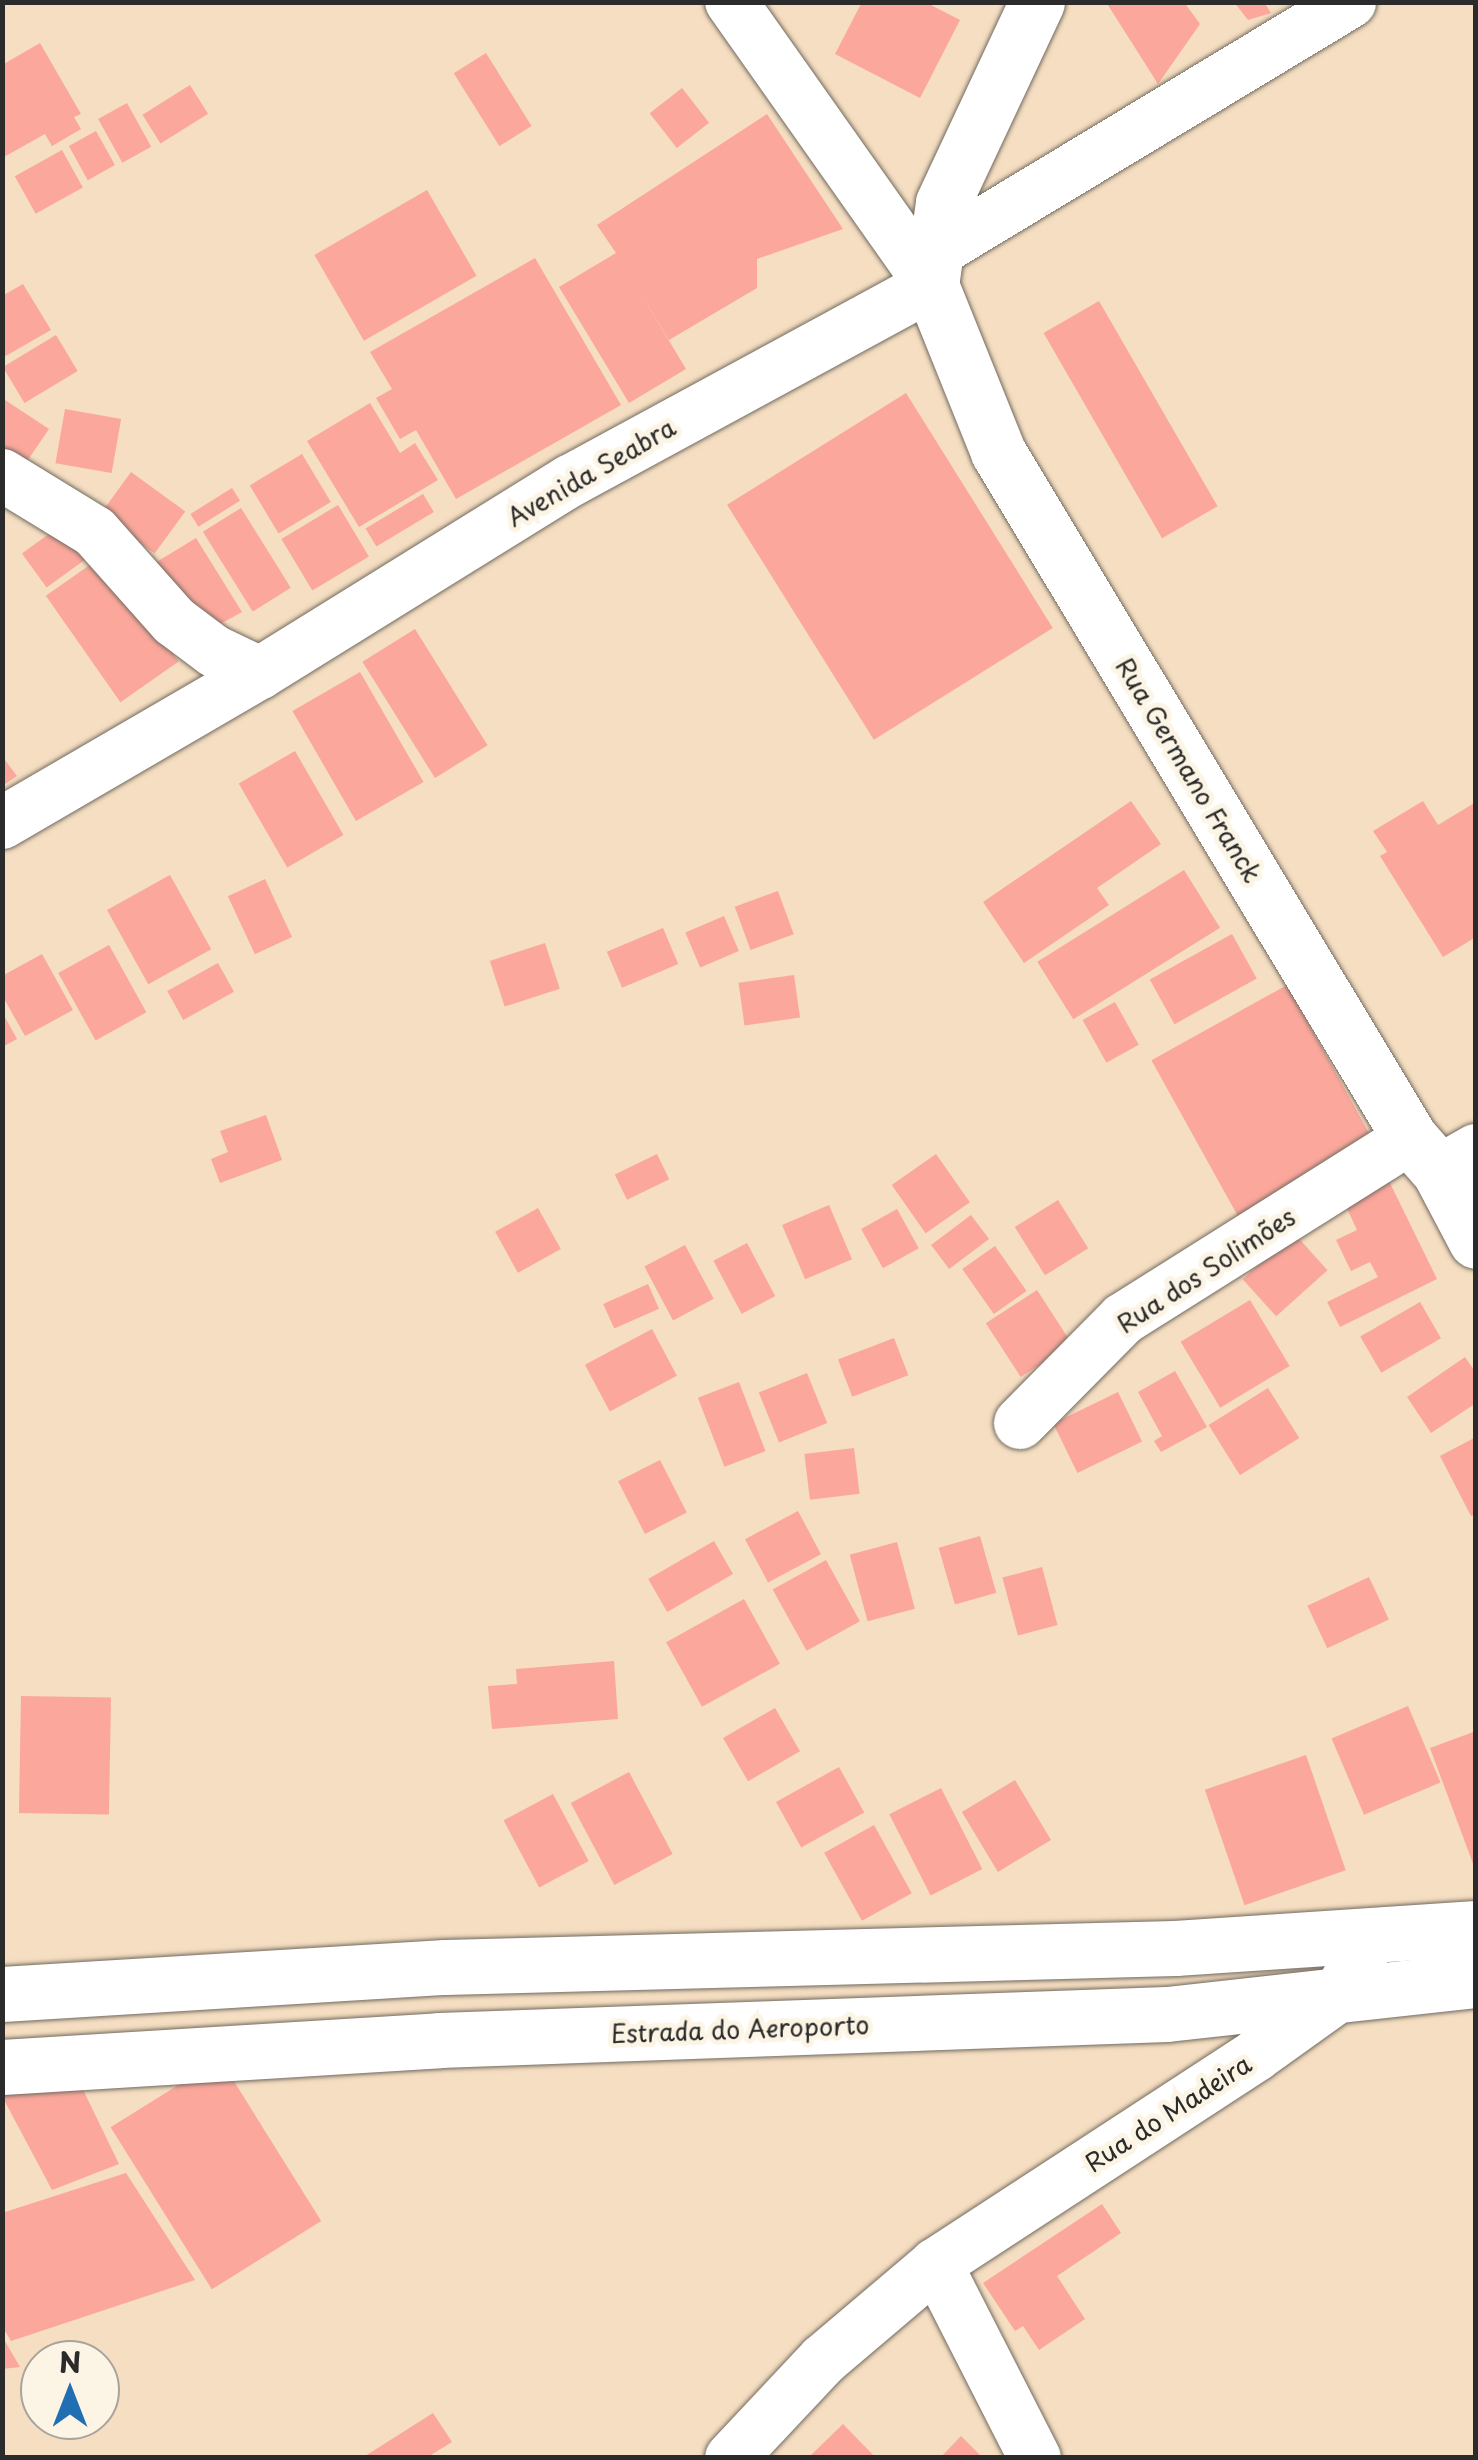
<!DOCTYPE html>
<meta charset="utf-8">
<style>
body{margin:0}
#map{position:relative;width:1478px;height:2460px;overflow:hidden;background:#f5dec1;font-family:"Playpen Sans",sans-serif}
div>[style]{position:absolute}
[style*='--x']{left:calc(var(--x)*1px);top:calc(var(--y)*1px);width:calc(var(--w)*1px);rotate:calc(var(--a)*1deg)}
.building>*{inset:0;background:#fba79c;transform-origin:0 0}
.roads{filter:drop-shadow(0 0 2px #726a60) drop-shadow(0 0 2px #726a60)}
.minor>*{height:52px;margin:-26px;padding:0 26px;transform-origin:26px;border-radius:26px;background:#fff}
.tertiary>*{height:55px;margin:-27.5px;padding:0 27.5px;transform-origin:27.5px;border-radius:27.5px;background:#fff}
.secondary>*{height:55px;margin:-27.5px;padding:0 27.5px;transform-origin:27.5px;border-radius:27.5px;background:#fff}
span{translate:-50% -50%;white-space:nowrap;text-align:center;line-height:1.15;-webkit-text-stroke:10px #fcf5e5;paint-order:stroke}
.street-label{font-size:25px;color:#2b2b2b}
.frame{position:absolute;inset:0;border:5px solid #2b2b2b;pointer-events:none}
.north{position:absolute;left:20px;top:2340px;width:100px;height:100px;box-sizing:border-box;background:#fcf5e5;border:2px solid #a8a49b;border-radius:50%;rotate:0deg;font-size:28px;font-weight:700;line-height:40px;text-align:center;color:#2b2b2b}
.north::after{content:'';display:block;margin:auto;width:35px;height:45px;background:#1f6fb2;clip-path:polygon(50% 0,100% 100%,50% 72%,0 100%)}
</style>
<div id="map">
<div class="building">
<i style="clip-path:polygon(862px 2px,925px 2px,960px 20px,920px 98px,835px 54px)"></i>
<i style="clip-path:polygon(1106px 2px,1184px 2px,1200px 24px,1158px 84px)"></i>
<i style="clip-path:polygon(1234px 2px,1264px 2px,1271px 13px,1248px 20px)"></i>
<i style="clip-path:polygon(40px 43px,81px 114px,74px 117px,81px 129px,52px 146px,45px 134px,2px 158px,2px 65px)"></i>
<i style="left:486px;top:53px;width:86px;height:38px;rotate:58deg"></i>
<i style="left:190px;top:85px;width:34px;height:56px;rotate:58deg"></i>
<i style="left:682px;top:88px;width:44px;height:41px;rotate:52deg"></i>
<i style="left:127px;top:103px;width:50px;height:33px;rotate:61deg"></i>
<i style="clip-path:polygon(767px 114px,843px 229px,757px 259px,757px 288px,669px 340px,632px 279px,686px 369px,629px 403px,559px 287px,616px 253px,597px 225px)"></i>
<i style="left:96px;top:131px;width:39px;height:31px;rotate:61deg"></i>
<i style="left:62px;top:150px;width:43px;height:54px;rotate:61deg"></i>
<i style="left:427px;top:190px;width:99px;height:130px;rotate:60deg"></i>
<i style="clip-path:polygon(535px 258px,621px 405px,456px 499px,416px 430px,400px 439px,376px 398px,392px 389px,370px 352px)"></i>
<i style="clip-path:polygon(23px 284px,51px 330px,2px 358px,2px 296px)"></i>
<i style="left:1099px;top:301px;width:237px;height:64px;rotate:60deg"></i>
<i style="left:56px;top:335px;width:42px;height:62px;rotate:59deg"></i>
<i style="left:906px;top:393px;width:277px;height:211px;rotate:58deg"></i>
<i style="clip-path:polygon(2px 398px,49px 429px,23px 467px,2px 454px)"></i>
<i style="clip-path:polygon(370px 403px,400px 453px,415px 443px,438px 480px,359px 527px,307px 441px)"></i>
<i style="left:65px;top:409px;width:57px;height:55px;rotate:10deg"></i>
<i style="left:302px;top:454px;width:56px;height:61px;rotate:59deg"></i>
<i style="left:131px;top:472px;width:67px;height:52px;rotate:36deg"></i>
<i style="left:232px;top:488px;width:15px;height:49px;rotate:58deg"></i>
<i style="left:423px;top:494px;width:21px;height:67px;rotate:59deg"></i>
<i style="left:338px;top:505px;width:60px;height:66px;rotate:59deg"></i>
<i style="left:241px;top:508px;width:94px;height:45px;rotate:58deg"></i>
<i style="left:64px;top:523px;width:42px;height:52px;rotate:54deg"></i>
<i style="clip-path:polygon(196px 538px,242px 612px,206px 632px,150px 566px)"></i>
<i style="left:104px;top:555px;width:130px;height:71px;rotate:55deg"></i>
<i style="left:415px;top:629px;width:137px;height:62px;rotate:58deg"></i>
<i style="left:360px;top:672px;width:127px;height:78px;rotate:60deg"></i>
<i style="left:295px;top:751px;width:97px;height:65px;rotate:60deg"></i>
<i style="clip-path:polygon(2px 756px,17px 776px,2px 786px)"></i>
<i style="clip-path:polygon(1131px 801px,1161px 844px,1097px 888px,1109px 905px,1024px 963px,983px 902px)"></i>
<i style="clip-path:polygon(1423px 801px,1438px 825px,1476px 802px,1476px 937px,1443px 957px,1380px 856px,1387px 852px,1373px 831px)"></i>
<i style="left:1184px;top:870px;width:68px;height:173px;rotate:58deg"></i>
<i style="left:170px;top:875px;width:85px;height:72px;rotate:61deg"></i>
<i style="left:265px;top:879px;width:64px;height:41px;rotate:65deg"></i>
<i style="left:778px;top:891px;width:46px;height:46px;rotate:70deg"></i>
<i style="left:724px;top:916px;width:38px;height:42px;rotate:67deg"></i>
<i style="left:663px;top:928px;width:39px;height:61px;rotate:67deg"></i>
<i style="left:1232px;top:934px;width:51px;height:94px;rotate:61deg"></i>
<i style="left:545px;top:943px;width:48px;height:58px;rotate:72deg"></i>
<i style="left:109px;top:945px;width:77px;height:58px;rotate:61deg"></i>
<i style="clip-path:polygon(42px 954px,73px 1010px,25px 1036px,2px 995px,2px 976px)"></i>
<i style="left:218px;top:963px;width:33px;height:58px;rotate:61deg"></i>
<i style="left:794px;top:975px;width:43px;height:56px;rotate:82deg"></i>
<i style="left:1287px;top:985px;width:188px;height:155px;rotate:61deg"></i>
<i style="left:1115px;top:1002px;width:49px;height:37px;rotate:61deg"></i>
<i style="clip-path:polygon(2px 1012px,17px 1039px,2px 1047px)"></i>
<i style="clip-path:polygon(266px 1115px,282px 1160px,220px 1183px,211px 1159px,228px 1152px,220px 1131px)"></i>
<i style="left:657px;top:1154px;width:28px;height:47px;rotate:64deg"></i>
<i style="left:936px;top:1154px;width:59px;height:54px;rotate:55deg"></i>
<i style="clip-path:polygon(1389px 1181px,1437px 1279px,1340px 1327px,1327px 1302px,1378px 1277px,1370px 1262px,1351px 1271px,1336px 1240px,1357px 1230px,1344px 1202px)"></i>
<i style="left:1058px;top:1200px;width:57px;height:51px;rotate:58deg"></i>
<i style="left:829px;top:1205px;width:59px;height:51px;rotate:67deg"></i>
<i style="left:538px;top:1208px;width:47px;height:49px;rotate:61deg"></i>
<i style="left:897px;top:1209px;width:45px;height:41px;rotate:61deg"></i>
<i style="left:971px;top:1215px;width:30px;height:50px;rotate:53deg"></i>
<i style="left:1294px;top:1233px;width:50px;height:69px;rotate:48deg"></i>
<i style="left:747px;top:1243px;width:60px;height:38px;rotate:62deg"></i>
<i style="left:685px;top:1245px;width:61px;height:46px;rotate:62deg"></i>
<i style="left:995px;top:1246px;width:55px;height:40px;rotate:55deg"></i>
<i style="left:648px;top:1284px;width:27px;height:49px;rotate:66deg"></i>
<i style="left:1037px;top:1290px;width:64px;height:61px;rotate:57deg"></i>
<i style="left:1250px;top:1300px;width:77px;height:81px;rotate:59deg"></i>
<i style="left:1420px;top:1302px;width:42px;height:69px;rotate:60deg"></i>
<i style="left:652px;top:1329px;width:53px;height:76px;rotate:62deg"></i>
<i style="left:894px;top:1338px;width:40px;height:60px;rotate:69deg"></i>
<i style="clip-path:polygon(1465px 1357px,1476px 1373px,1476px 1403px,1431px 1433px,1407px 1397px)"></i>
<i style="clip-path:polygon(1175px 1371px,1207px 1427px,1161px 1452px,1154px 1441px,1162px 1436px,1138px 1392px)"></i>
<i style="left:807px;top:1373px;width:54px;height:52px;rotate:68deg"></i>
<i style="left:739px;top:1382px;width:74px;height:44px;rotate:69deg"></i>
<i style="left:1268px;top:1388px;width:59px;height:70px;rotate:58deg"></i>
<i style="left:1118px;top:1392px;width:55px;height:72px;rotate:64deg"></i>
<i style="clip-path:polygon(1476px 1437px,1476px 1514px,1471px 1516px,1440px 1456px)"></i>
<i style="left:854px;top:1448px;width:46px;height:50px;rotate:83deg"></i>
<i style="left:660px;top:1460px;width:59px;height:47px;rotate:63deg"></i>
<i style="left:798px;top:1511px;width:49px;height:60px;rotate:62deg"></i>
<i style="left:980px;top:1536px;width:59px;height:43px;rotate:74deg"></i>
<i style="left:714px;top:1541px;width:38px;height:76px;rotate:60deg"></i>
<i style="left:897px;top:1542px;width:69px;height:49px;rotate:75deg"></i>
<i style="left:826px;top:1560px;width:70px;height:61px;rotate:61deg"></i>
<i style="left:1042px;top:1567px;width:60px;height:41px;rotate:75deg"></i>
<i style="left:1369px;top:1577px;width:47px;height:68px;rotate:65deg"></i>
<i style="left:744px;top:1599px;width:74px;height:89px;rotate:61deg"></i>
<i style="clip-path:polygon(614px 1661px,618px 1719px,492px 1729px,488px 1686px,517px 1684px,516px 1669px)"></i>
<i style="left:21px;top:1696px;width:90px;height:117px;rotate:1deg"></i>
<i style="left:1408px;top:1706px;width:83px;height:83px;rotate:67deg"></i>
<i style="left:775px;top:1708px;width:50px;height:60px;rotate:60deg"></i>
<i style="clip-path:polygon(1476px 1731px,1476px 1869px,1475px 1869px,1430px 1748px)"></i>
<i style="left:1306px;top:1755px;width:122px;height:107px;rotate:71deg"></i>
<i style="left:839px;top:1767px;width:52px;height:72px;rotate:61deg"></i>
<i style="left:629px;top:1772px;width:93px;height:66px;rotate:62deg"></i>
<i style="left:1015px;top:1780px;width:70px;height:62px;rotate:59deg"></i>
<i style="left:941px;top:1788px;width:91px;height:58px;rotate:63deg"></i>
<i style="left:553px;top:1794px;width:76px;height:56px;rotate:62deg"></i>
<i style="left:874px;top:1825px;width:78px;height:57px;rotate:61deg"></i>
<i style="left:220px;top:2059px;width:191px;height:129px;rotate:58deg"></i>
<i style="clip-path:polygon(74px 2071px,119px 2164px,52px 2190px,2px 2096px,2px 2077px)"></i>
<i style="clip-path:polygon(126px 2173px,195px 2280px,11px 2341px,2px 2326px,2px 2213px)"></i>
<i style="clip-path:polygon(1102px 2204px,1121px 2233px,1057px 2276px,1085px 2319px,1039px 2350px,1023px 2326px,1015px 2331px,983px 2283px)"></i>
<i style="clip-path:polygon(2px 2336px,20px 2367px,2px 2369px)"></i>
<i style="clip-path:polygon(433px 2413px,452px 2442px,426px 2458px,362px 2458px)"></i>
<i style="clip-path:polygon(843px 2424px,876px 2458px,808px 2458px)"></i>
<i style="clip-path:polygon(961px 2436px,983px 2458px,940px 2458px)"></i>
</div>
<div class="roads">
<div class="minor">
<i style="--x:934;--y:253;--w:486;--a:-31.1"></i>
<i style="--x:2;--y:475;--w:109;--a:31.5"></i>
<i style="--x:95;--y:532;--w:119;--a:48.4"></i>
<i style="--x:174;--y:621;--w:50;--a:36.9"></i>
<i style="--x:214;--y:651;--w:51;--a:25.6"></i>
<i style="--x:2;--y:823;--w:298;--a:-30.2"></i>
<i style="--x:260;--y:673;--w:365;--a:-31.8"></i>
<i style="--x:570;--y:481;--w:411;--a:-28.5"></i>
<i style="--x:931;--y:285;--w:347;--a:-125.2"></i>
<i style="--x:1439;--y:1171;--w:43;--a:-29.6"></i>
<i style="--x:1020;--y:1423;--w:146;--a:-45.3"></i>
<i style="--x:1123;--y:1319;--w:339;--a:-32.2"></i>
<i style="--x:936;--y:2264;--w:218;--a:63"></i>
<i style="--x:731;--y:2458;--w:134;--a:-46.8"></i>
<i style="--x:823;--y:2360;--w:148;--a:-40.3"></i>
<i style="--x:936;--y:2264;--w:381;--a:-33.1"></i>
<i style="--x:1255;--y:2056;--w:101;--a:-35.7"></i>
<i style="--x:1337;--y:1997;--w:72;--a:-59.9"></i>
</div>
<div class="tertiary">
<i style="--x:1037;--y:2;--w:222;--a:115.1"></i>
<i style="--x:943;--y:203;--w:83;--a:98.3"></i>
<i style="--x:931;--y:285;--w:180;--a:68.1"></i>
<i style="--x:998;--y:452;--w:800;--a:59.01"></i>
<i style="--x:1410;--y:1138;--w:44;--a:48.7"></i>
<i style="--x:1439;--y:1171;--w:79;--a:62.1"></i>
</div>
<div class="secondary">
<i style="--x:2;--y:1994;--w:444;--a:-3.5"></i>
<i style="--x:445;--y:1967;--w:730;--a:-1.49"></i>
<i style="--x:1175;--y:1948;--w:302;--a:-3.8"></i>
<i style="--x:2;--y:2067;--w:438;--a:-3.5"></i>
<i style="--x:439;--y:2040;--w:728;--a:-2.05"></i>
<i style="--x:1167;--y:2014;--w:311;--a:-6.3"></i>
</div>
</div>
<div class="street-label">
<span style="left:591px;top:472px;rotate:-30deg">Avenida Seabra</span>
<span style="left:1189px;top:770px;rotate:59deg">Rua Germano Franck</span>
<span style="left:1206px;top:1270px;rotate:-33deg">Rua dos Solimões</span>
<span style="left:740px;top:2029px;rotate:-2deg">Estrada do Aeroporto</span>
<span style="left:1168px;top:2113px;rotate:-33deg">Rua do Madeira</span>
</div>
<div class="frame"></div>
<div class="north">N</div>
</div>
